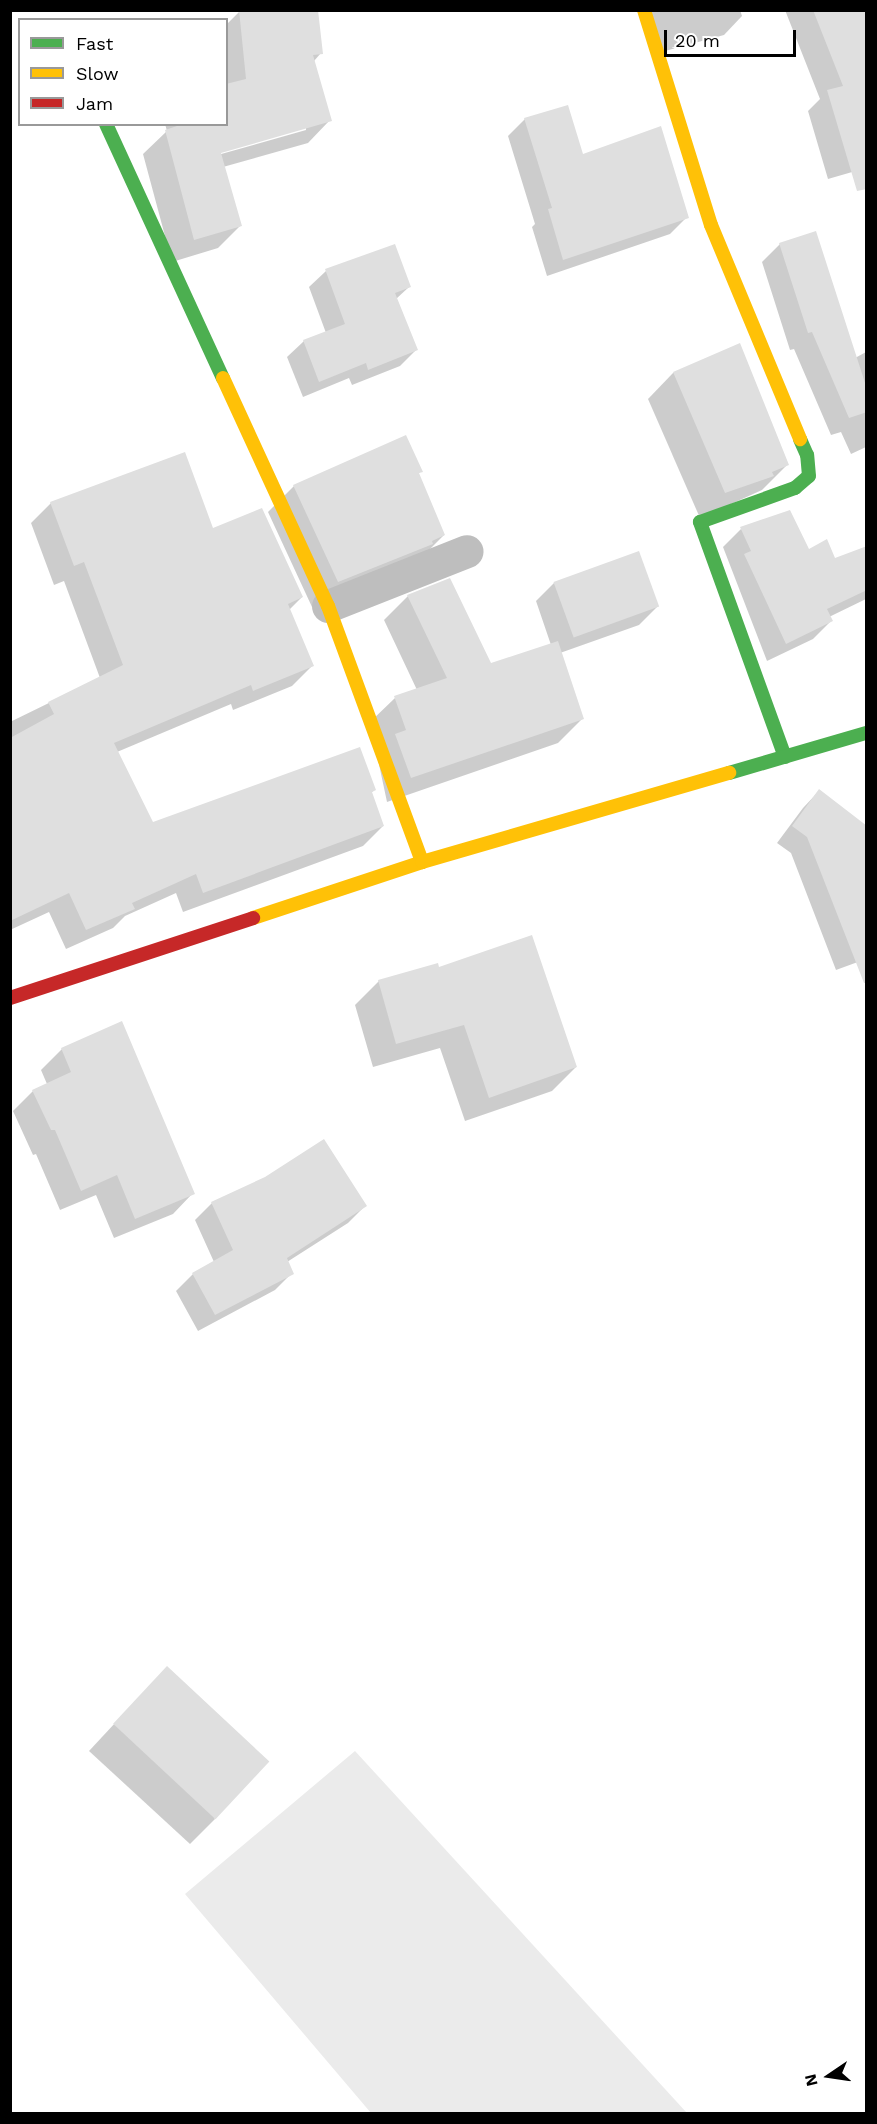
<!DOCTYPE html>
<style>
body{margin:0}
#map{position:relative;width:877px;height:2124px;overflow:hidden;background:#fff;font-family:"Work Sans",sans-serif}
div>[style]{position:absolute}
[style*='--x']{left:calc(var(--x)*1px);top:calc(var(--y)*1px);width:calc(var(--w)*1px);rotate:calc(var(--a)*1deg)}
.green>*{inset:0;background:#ebebeb}
.shadow>*{inset:0;background:#0003}
.building>*{inset:0;background:#dfdfdf;transform-origin:0 0}
.street>*{height:33px;margin:-16.5px;padding:0 16.5px;transform-origin:16.5px;border-radius:16.5px;background:#bebebe}
.fast>*{height:14px;margin:-7px;padding:0 7px;transform-origin:7px;border-radius:7px;background:#4caf50}
.slow>*{height:14px;margin:-7px;padding:0 7px;transform-origin:7px;border-radius:7px;background:#ffc107}
.jam>*{height:14px;margin:-7px;padding:0 7px;transform-origin:7px;border-radius:7px;background:#c62828}
span{translate:-50% -50%;white-space:nowrap;text-align:center;line-height:1.15;-webkit-text-stroke:4.5px #fff;paint-order:stroke}
.frame{position:absolute;inset:0;border:12px solid #000;pointer-events:none}
.legend{position:absolute;left:18px;top:18px;width:210px;height:108px;box-sizing:border-box;background:#fff;border:2px solid #999;margin:0;padding:8px 10px;list-style:none;font-size:18px;color:#000}
.legend li{display:flex;align-items:center;gap:12px;height:30px}
.legend b{width:30px;border:2px solid #999}
.north{position:absolute;left:799px;top:2046px;width:60px;height:60px;-webkit-text-stroke:4px #fff;paint-order:stroke;rotate:257deg;font-size:16px;font-weight:700;line-height:24px;text-align:center;color:#000}
.north::after{content:'';display:block;margin:auto;width:21px;height:27px;background:#000;clip-path:polygon(50% 0,100% 100%,50% 72%,0 100%)}
.scale{position:absolute;left:664px;top:30px;width:132px;height:27px;box-sizing:border-box;border:3px solid #000;border-top:0;padding-left:8px;font-size:18px;line-height:21px;white-space:nowrap;color:#000;-webkit-text-stroke:4px #fff;paint-order:stroke}
</style>
<div id="map">
<div class="green">
<i style="clip-path:polygon(355px 1751px,687px 2113px,371px 2113px,185px 1894px)"></i>
</div>
<div class="shadow">
<i style="clip-path:polygon(642px 10px,740px 10px,742px 16px,724px 35px,654px 54px)"></i>
<i style="clip-path:polygon(785px 10px,866px 10px,866px 168px,828px 179px,808px 111px,820px 99px)"></i>
<i style="clip-path:polygon(evenodd,239px 12px,321px 53px,314px 61px,330px 120px,308px 143px,223px 167px,240px 226px,218px 248px,172px 262px,143px 154px,167px 131px,165px 124px,226px 124px,226px 25px,239px 12px,306px 127px,306px 130px,214px 156px,213px 153px,306px 127px)"></i>
<i style="clip-path:polygon(525px 119px,582px 156px,687px 217px,670px 234px,547px 276px,532px 227px,535px 224px,508px 136px)"></i>
<i style="clip-path:polygon(780px 244px,855px 358px,866px 352px,866px 447px,851px 454px,841px 432px,831px 435px,794px 349px,790px 350px,762px 262px)"></i>
<i style="clip-path:polygon(394px 246px,409px 287px,396px 299px,416px 350px,400px 366px,352px 385px,349px 378px,303px 397px,287px 357px,304px 341px,326px 333px,309px 287px,326px 271px)"></i>
<i style="clip-path:polygon(739px 345px,788px 464px,762px 490px,700px 518px,648px 399px,673px 373px)"></i>
<i style="clip-path:polygon(421px 471px,417px 475px,444px 535px,418px 561px,312px 607px,268px 512px,294px 486px)"></i>
<i style="clip-path:polygon(51px 503px,212px 530px,302px 597px,289px 610px,312px 666px,292px 686px,233px 710px,231px 704px,117px 752px,153px 824px,374px 790px,371px 793px,383px 826px,363px 846px,183px 912px,176px 893px,125px 916px,113px 928px,66px 949px,49px 912px,10px 930px,10px 722px,100px 678px,64px 581px,54px 585px,31px 523px)"></i>
<i style="clip-path:polygon(741px 529px,835px 559px,866px 547px,866px 599px,829px 617px,831px 621px,813px 639px,767px 661px,723px 547px)"></i>
<i style="clip-path:polygon(554px 583px,657px 607px,639px 625px,560px 653px,582px 719px,558px 743px,387px 802px,370px 722px,395px 698px,417px 690px,384px 620px,408px 596px,490px 665px,551px 645px,536px 601px)"></i>
<i style="clip-path:polygon(819px 791px,866px 959px,836px 970px,791px 853px,777px 843px,803px 808px)"></i>
<i style="clip-path:polygon(438px 969px,576px 1067px,552px 1091px,465px 1121px,440px 1048px,373px 1067px,355px 1005px,379px 981px)"></i>
<i style="clip-path:polygon(62px 1049px,193px 1193px,173px 1214px,114px 1238px,96px 1195px,60px 1210px,36px 1154px,33px 1155px,13px 1111px,33px 1091px,47px 1084px,41px 1070px)"></i>
<i style="clip-path:polygon(266px 1178px,365px 1206px,348px 1223px,287px 1262px,292px 1273px,275px 1290px,198px 1331px,176px 1291px,193px 1274px,214px 1262px,195px 1220px,212px 1203px)"></i>
<i style="clip-path:polygon(142px 1694px,215px 1819px,190px 1844px,89px 1751px)"></i>
</div>
<div class="building">
<i style="clip-path:polygon(239px 10px,318px 10px,323px 54px,313px 55px,332px 121px,221px 153px,242px 226px,194px 240px,165px 130px,183px 124px,226px 124px,226px 84px,246px 79px)"></i>
<i style="clip-path:polygon(813px 10px,867px 10px,867px 189px,857px 191px,827px 90px,843px 86px)"></i>
<i style="clip-path:polygon(568px 105px,583px 154px,661px 126px,689px 218px,563px 260px,548px 209px,552px 208px,524px 118px)"></i>
<i style="clip-path:polygon(816px 231px,867px 389px,867px 412px,849px 418px,812px 332px,808px 333px,779px 243px)"></i>
<i style="clip-path:polygon(395px 244px,411px 287px,395px 293px,418px 350px,368px 370px,366px 363px,319px 382px,303px 340px,345px 324px,325px 269px)"></i>
<i style="clip-path:polygon(740px 343px,789px 465px,772px 472px,774px 476px,725px 493px,673px 372px)"></i>
<i style="clip-path:polygon(406px 435px,423px 472px,419px 473px,445px 535px,432px 541px,433px 544px,338px 582px,293px 485px)"></i>
<i style="clip-path:polygon(185px 452px,213px 528px,262px 508px,303px 597px,288px 604px,314px 666px,253px 691px,251px 685px,114px 743px,153px 822px,360px 747px,376px 790px,372px 792px,384px 826px,203px 893px,196px 874px,132px 903px,135px 909px,86px 930px,69px 893px,10px 921px,10px 738px,54px 714px,48px 702px,123px 665px,84px 562px,74px 566px,50px 502px)"></i>
<i style="clip-path:polygon(790px 510px,809px 549px,827px 539px,835px 558px,867px 546px,867px 590px,827px 609px,833px 621px,786px 644px,744px 554px,751px 551px,740px 527px)"></i>
<i style="left:639px;top:551px;width:59px;height:91px;rotate:70deg"></i>
<i style="clip-path:polygon(450px 578px,491px 663px,558px 641px,584px 719px,411px 778px,395px 734px,406px 730px,394px 696px,447px 678px,407px 595px)"></i>
<i style="clip-path:polygon(819px 789px,867px 826px,867px 983px,864px 983px,807px 837px,792px 826px)"></i>
<i style="clip-path:polygon(532px 935px,577px 1067px,489px 1098px,464px 1025px,396px 1044px,378px 980px,438px 963px,439px 967px)"></i>
<i style="clip-path:polygon(122px 1021px,195px 1194px,135px 1219px,117px 1175px,81px 1191px,55px 1130px,51px 1130px,32px 1090px,71px 1072px,61px 1048px)"></i>
<i style="clip-path:polygon(324px 1139px,367px 1206px,287px 1258px,294px 1274px,215px 1315px,192px 1273px,233px 1250px,211px 1202px,265px 1177px)"></i>
<i style="left:167px;top:1666px;width:140px;height:79px;rotate:43deg"></i>
</div>
<div class="street">
<i style="--x:328;--y:606;--w:149;--a:-21.6"></i>
</div>
<div class="fast">
<i style="--x:106;--y:124;--w:280;--a:65.3"></i>
<i style="--x:785;--y:757;--w:250;--a:-109.9"></i>
<i style="--x:700;--y:522;--w:101;--a:-19.7"></i>
<i style="--x:795;--y:488;--w:18;--a:-41"></i>
<i style="--x:809;--y:476;--w:21;--a:-95"></i>
<i style="--x:807;--y:455;--w:17;--a:-114"></i>
<i style="--x:729;--y:773;--w:143;--a:-16.3"></i>
</div>
<div class="slow">
<i style="--x:644;--y:10;--w:225;--a:72.7"></i>
<i style="--x:711;--y:225;--w:232;--a:67.4"></i>
<i style="--x:223;--y:378;--w:251;--a:65.3"></i>
<i style="--x:328;--y:606;--w:273;--a:69.8"></i>
<i style="--x:253;--y:918;--w:178;--a:-18.3"></i>
<i style="--x:422;--y:862;--w:320;--a:-16.2"></i>
</div>
<div class="jam">
<i style="--x:10;--y:998;--w:256;--a:-18.2"></i>
</div>
<div class="frame"></div>
<ul class="legend">
<li><b style="height:8px;background:#4caf50"></b>Fast</li>
<li><b style="height:8px;background:#ffc107"></b>Slow</li>
<li><b style="height:8px;background:#c62828"></b>Jam</li>
</ul>
<div class="north">N</div>
<div class="scale">20 m</div>
</div>
